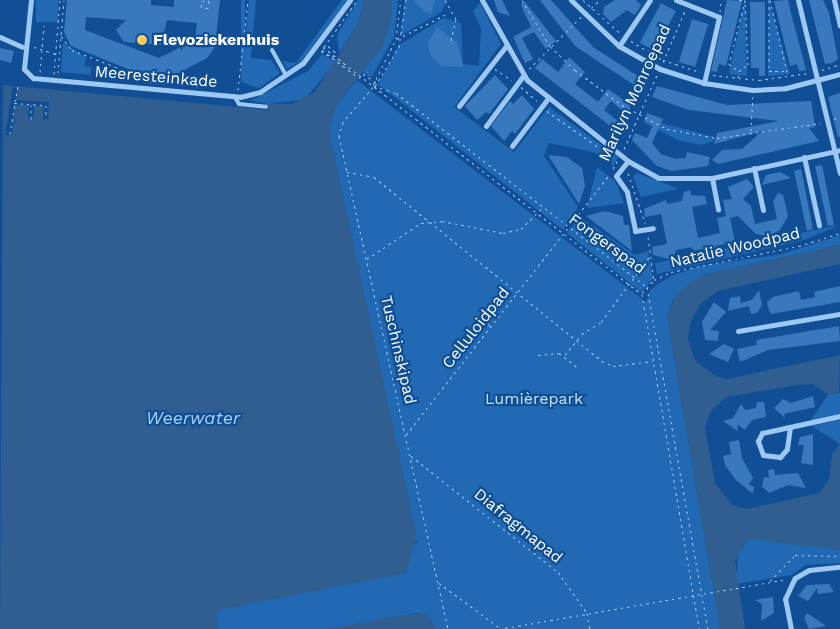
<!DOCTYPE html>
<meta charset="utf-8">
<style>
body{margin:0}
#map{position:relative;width:840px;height:629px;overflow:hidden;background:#104f95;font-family:"Work Sans",sans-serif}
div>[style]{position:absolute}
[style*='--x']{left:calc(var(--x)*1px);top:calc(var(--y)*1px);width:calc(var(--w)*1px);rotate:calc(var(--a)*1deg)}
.green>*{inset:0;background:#2269b4;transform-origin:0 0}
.water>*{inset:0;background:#305e91}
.pier>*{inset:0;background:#104f95}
.building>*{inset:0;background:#3878bd;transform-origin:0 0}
.path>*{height:1px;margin-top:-0.5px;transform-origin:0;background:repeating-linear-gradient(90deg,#9ec8f4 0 2.5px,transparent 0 6.5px)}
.lane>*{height:4px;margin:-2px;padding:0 2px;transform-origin:2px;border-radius:2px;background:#9ec8f4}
.street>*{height:5px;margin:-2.5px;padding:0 2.5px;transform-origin:2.5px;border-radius:2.5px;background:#9ec8f4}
.dots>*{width:14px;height:14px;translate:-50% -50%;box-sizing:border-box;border:2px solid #104f95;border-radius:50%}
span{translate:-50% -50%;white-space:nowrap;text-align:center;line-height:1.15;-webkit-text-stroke:4.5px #104f95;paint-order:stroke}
.poi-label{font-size:16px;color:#fff;font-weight:700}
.left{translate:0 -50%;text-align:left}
.street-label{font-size:16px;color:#fff}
.park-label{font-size:16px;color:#c6e1fe}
.water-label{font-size:18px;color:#aad2fb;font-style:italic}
</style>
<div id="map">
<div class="green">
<i style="left:36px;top:0;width:22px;height:22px"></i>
<i style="left:241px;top:0;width:4px;height:81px"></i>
<i style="clip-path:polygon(249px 0,256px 0,251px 58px,271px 60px,280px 73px,259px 88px,241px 82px)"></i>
<i style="clip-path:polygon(342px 0,348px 0,302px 60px,287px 69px,282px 61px,296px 63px)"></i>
<i style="clip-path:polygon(358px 0,364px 0,358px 24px,339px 53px,337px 35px)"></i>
<i style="clip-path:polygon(392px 0,398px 0,394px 37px,371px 78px,362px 72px,382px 47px)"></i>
<i style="clip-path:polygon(405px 0,447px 0,441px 12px,400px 36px)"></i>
<i style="clip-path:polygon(745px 0,747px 76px,729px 74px)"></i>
<i style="clip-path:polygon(769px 1px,790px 74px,768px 76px)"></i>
<i style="clip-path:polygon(480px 3px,501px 44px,454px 107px,514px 152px,549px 107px,618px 157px,612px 169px,612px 162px,593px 152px,549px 143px,544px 156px,578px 207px,563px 230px,378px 84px,399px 45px,444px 18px,461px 23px,463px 64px,479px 66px,481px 28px,473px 11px)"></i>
<i style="clip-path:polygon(63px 43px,86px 57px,84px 66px,91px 67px,91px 75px,61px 72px)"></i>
<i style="clip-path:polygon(322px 54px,336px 62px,304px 100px,269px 103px,268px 110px,266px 103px,250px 101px,308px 71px)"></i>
<i style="clip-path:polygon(357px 80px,646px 302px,651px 289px,671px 276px,700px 266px,782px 254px,840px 235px,840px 245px,702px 275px,673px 300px,667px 315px,720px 629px,437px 629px,418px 613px,328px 629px,218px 629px,216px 614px,223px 609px,417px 543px,329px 131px,335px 107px)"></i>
<i style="clip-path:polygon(646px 119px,715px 137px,714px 141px,701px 145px,678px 140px,645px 123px)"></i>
<i style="clip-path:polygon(597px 167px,615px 181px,624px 203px,587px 208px)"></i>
<i style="clip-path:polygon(637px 173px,677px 188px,678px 189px,641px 197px,633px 176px)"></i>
<i style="clip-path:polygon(580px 217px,635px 255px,648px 251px,653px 279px,641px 292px,567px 233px)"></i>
<i style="clip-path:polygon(840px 225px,804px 240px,657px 274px,655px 263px)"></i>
<i style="clip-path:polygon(840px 393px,840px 414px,810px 421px,828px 395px)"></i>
<i style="clip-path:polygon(840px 420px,840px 444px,812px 426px)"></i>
<i style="clip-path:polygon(759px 537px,840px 550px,840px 563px,806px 565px,791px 575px,736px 584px,738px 550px,749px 539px)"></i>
</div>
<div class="water">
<i style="clip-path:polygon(364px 0,392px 0,390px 25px,382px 47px,335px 107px,329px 131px,417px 536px,406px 573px,223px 609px,216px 614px,218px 629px,0 629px,3px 85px,268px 110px,269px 103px,292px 104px,315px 92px,358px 24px)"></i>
<i style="clip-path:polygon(840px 245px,840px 264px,718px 291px,701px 303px,690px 323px,688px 340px,696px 362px,716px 376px,727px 379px,840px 355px,839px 393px,828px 395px,813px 384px,797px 385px,726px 397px,710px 412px,705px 428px,715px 483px,732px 505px,747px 509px,819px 493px,829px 480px,832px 454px,840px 444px,840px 550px,749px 539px,735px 561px,745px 629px,720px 629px,667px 315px,677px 294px,702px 275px)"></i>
<i style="clip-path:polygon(426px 613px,437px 629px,328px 629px,399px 616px)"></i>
</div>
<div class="pier">
<i style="clip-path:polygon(13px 86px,17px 87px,16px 100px,49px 102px,48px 120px,43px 120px,44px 106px,34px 106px,33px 119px,28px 119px,29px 105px,15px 105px,12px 135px,5px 135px)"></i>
</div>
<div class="building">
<i style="clip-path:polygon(evenodd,67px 0,151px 0,151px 5px,174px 7px,174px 0,220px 0,215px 47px,207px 58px,169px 78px,153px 79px,71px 46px,64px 32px,67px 0,86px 17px,126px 20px,116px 30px,124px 42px,161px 45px,167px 20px,197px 23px,195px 40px,159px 58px,85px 30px,86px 17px)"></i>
<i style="clip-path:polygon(413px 0,435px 0,431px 14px,424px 11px)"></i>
<i style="clip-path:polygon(494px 0,502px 0,510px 16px,498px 12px)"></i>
<i style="clip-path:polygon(540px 0,551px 0,593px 47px,644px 80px,647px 84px,643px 91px,575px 46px)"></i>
<i style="clip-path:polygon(615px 0,636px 0,641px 5px,635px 15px,627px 10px,611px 22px,603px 14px,604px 7px)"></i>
<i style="clip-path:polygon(727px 0,742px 1px,726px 66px,719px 64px,717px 72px,711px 71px)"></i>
<i style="clip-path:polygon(788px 0,791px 13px,806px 70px,799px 71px,797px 64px,790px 66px,774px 1px)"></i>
<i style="clip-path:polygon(809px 0,823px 0,829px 13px,838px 59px,832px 63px,825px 64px)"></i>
<i style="clip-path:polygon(525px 2px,556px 41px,546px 49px,534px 32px,522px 38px,533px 59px,525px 63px,513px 37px,531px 27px,521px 5px)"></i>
<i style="clip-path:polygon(750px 2px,765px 2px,765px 76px,759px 76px,759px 68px,751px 68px)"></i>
<i style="left:661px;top:3px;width:17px;height:45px;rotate:28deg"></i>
<i style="left:692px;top:19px;width:17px;height:45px;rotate:17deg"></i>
<i style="clip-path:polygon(437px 27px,457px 43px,463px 67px,441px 66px,431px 56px,428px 43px)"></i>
<i style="clip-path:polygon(0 48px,14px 51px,11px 63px,0 60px)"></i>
<i style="clip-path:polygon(569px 57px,585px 72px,575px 84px,598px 102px,608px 89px,631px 105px,626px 114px,611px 101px,604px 110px,627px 128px,622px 135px,535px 68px,542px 59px,558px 72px)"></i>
<i style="clip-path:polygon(495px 75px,508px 89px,489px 114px,486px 112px,477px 120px,465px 106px)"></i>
<i style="clip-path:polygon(657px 86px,727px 105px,811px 101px,815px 127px,809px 128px,819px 141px,718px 164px,712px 160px,722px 150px,742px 149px,762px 131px,714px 144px,717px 133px,779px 121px,689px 110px,652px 97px)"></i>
<i style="clip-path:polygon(840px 93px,840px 137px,838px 137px,828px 97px)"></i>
<i style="clip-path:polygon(522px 95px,534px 109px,515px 134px,512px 131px,504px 141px,491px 126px,510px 101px,513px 104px)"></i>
<i style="clip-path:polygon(647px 113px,663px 119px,652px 143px,661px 154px,676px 159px,686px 158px,687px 152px,710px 157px,708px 166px,672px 171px,657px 166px,632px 140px,635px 133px,647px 138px,653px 125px,644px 121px)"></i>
<i style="clip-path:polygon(548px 155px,567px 157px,582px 168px,585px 186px,579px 204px)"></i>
<i style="clip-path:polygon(822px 165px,834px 225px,828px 226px,815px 166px)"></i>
<i style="clip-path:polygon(801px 169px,813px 229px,807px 231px,794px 171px)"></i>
<i style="clip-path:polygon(780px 172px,791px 178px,762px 185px,766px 175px)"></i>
<i style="clip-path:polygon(747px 179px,754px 187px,743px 199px,751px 206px,755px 224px,777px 219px,773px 201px,778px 193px,783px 195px,788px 216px,780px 230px,768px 236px,756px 234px,738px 216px,730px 218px,735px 242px,715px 246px,717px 255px,710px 256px,708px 248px,692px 251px,692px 247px,676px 250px,673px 260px,653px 255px,652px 247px,667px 244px,661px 214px,645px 217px,644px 209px,666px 200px,667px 204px,682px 201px,684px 192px,690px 190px,691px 195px,705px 196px,707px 204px,692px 207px,698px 238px,720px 233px,717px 218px,726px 216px,723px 200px,732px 199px,728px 187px)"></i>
<i style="clip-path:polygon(605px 211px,623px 216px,624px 225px,629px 225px,632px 251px,586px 216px)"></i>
<i style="clip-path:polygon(840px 286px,840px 302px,771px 314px,769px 310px,767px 302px,773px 297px,799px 291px,801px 300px,815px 297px,814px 292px)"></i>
<i style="clip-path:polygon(759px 290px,762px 305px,757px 313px,751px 314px,749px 306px,728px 311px,730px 298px,740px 296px,741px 303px,752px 300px)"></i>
<i style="clip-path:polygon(714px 302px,726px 312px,710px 330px,719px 331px,718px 341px,705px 340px,702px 322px)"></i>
<i style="clip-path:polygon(839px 326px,840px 341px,768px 350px,740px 362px,737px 349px,757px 345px,756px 340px)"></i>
<i style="clip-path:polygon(724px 344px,734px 349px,728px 362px,709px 354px)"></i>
<i style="clip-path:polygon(813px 396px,815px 407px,784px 414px,785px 418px,774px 408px,783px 399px,791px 403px)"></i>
<i style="clip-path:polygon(757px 402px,764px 402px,766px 417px,752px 420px,745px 430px,737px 424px,738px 431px,723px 421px,733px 418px,741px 404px,745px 410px,756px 408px)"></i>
<i style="clip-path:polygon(813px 434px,813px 465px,801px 463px,804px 445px,798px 445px,800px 437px)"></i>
<i style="clip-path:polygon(739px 440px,742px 458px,753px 478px,747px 487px,749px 484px,754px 487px,753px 494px,736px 480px,725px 465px,723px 456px,731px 454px,729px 442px)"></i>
<i style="clip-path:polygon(774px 469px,775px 475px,798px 473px,806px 488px,788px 485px,769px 493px,762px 486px,764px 477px,769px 478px,768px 470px)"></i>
<i style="clip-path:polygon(829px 584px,834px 592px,818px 594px,817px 588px,808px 601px,798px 596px,807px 585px)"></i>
<i style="clip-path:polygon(773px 597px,774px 613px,761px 621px,762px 604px,755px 600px)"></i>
<i style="clip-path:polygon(807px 613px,826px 626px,809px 629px,804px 618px)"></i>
</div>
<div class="path">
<i style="--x:445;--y:0;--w:22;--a:60"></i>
<i style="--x:456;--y:19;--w:23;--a:103"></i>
<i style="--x:522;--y:0;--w:54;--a:58.7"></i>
<i style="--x:550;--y:46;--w:35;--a:44"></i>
<i style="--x:575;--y:70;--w:59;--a:36.7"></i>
<i style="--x:622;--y:105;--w:51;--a:28.1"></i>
<i style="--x:667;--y:129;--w:51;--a:10.2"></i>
<i style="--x:717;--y:138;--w:105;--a:-8.2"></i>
<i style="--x:583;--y:0;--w:50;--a:41.7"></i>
<i style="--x:739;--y:0;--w:3;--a:0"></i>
<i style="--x:769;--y:0;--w:71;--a:90"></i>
<i style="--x:769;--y:71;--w:18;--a:0"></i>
<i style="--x:770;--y:0;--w:78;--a:76.7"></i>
<i style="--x:202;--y:1;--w:7;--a:0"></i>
<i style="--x:209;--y:1;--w:7;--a:98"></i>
<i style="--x:208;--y:8;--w:7;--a:-172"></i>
<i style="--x:201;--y:7;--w:6;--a:-81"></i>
<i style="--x:591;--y:8;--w:12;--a:-42"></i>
<i style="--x:720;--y:12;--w:12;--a:-85"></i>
<i style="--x:61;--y:36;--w:18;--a:52"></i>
<i style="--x:72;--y:50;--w:86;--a:21.2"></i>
<i style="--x:397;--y:39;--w:54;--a:-26.6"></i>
<i style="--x:631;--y:41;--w:37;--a:31"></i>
<i style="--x:663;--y:60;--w:39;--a:18"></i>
<i style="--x:34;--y:47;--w:26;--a:18"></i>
<i style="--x:323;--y:47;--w:403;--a:37.8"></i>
<i style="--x:642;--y:294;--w:340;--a:80.3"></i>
<i style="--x:324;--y:47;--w:55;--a:-54.6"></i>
<i style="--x:322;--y:50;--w:46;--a:37.1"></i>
<i style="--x:359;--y:78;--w:6;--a:-45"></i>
<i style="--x:363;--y:74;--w:17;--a:33"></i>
<i style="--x:321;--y:51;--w:13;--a:32"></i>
<i style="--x:332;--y:58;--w:7;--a:-63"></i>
<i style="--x:335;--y:52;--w:11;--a:-139"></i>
<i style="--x:663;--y:62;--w:56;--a:-66.7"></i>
<i style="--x:495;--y:69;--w:20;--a:33"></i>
<i style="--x:529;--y:69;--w:74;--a:-45"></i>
<i style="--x:822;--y:70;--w:19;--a:-18"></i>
<i style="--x:40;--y:72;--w:47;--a:-85.1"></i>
<i style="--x:58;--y:73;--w:73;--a:-85.3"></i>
<i style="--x:54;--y:74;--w:74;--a:-85.4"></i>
<i style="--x:713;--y:75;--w:46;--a:6.2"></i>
<i style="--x:759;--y:80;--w:50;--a:-8"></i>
<i style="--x:738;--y:78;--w:7;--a:-82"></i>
<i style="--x:739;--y:71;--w:11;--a:-34"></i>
<i style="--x:748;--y:65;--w:65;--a:-92.6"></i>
<i style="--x:745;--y:0;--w:66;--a:104"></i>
<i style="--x:729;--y:64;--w:12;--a:35"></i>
<i style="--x:144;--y:81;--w:58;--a:5.9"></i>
<i style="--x:373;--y:85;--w:51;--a:-63.4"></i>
<i style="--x:396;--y:39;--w:39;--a:-83"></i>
<i style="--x:374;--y:86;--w:23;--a:18"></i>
<i style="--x:396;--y:93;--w:317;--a:37.7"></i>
<i style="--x:647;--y:287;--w:347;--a:79.9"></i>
<i style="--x:375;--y:86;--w:46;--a:-58.4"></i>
<i style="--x:399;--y:47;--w:48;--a:-81.5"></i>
<i style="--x:373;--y:87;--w:46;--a:130.6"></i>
<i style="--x:343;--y:122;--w:15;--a:106"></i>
<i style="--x:339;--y:136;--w:505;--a:77.53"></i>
<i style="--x:521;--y:87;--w:21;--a:41"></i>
<i style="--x:238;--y:90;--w:91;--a:-83.7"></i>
<i style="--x:14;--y:103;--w:32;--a:4"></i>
<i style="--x:46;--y:105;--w:14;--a:90"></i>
<i style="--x:547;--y:111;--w:83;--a:35.2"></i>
<i style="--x:31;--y:119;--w:14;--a:-90"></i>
<i style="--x:834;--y:119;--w:6;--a:-18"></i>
<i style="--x:751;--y:131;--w:34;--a:-87"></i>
<i style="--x:10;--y:134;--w:50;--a:-80.7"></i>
<i style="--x:624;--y:149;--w:81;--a:-66"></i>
<i style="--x:613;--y:169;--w:9;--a:-63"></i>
<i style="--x:347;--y:172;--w:27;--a:10"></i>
<i style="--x:374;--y:177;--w:293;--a:38.9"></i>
<i style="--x:602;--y:361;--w:12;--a:24"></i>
<i style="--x:613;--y:366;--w:40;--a:-7.1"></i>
<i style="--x:628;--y:173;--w:53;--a:71.2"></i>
<i style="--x:648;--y:237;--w:43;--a:82.1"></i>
<i style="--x:367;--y:259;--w:65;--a:-33.7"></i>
<i style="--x:421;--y:223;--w:21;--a:-5"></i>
<i style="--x:442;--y:221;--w:62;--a:11.1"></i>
<i style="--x:503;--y:233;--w:18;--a:-13"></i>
<i style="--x:521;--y:229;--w:28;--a:-45"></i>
<i style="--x:642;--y:293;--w:18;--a:-47"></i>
<i style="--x:654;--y:280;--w:19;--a:-25"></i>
<i style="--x:671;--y:272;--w:131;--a:-11.5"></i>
<i style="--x:799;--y:246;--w:43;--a:-17.6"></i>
<i style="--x:484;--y:319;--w:9;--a:49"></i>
<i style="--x:538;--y:355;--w:21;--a:-5"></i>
<i style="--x:559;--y:353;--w:24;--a:38"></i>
<i style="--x:565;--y:355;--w:27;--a:-51"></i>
<i style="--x:582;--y:334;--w:22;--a:-32"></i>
<i style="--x:601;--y:322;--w:82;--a:-53.4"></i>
<i style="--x:406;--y:435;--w:331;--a:-52"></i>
<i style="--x:411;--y:456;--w:187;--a:38.3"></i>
<i style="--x:558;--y:572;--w:50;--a:54.7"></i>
<i style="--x:587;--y:613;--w:16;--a:79"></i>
<i style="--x:770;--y:581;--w:36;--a:-46"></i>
<i style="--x:795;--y:555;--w:45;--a:1.3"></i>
<i style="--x:439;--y:583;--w:76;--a:36.4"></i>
<i style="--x:499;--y:629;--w:292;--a:-9.8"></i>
</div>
<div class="lane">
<i style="--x:272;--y:50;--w:29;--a:61"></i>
<i style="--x:234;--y:96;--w:9;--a:58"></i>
<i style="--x:239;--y:104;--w:27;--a:6"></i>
</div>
<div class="street">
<i style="--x:31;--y:0;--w:69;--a:95.8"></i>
<i style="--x:24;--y:69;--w:13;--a:45"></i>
<i style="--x:33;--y:78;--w:208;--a:5.2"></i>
<i style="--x:240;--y:97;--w:21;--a:-14"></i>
<i style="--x:260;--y:92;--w:52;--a:-34"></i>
<i style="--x:303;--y:63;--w:79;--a:-53.3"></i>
<i style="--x:482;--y:0;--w:92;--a:60.6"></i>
<i style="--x:527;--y:80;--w:129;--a:38.7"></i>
<i style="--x:628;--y:161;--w:35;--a:29"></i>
<i style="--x:659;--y:178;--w:53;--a:0"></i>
<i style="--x:712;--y:178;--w:131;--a:-12.3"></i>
<i style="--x:571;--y:0;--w:66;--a:43.8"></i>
<i style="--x:619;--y:46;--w:47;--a:29.3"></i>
<i style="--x:660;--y:69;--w:46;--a:17.7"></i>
<i style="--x:704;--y:83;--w:49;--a:8.1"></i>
<i style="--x:753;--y:90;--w:33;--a:-3"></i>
<i style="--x:786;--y:88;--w:56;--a:-14.5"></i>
<i style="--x:676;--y:0;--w:46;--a:21.6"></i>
<i style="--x:719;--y:17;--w:68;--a:102.8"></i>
<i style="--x:798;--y:0;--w:178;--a:76.4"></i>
<i style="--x:834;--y:0;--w:26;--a:77"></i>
<i style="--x:0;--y:37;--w:24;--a:24"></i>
<i style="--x:619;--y:46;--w:55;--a:-56"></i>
<i style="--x:459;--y:106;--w:76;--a:-51.9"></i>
<i style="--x:486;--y:126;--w:62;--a:-53.5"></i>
<i style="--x:512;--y:146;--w:61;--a:-52.9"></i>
<i style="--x:804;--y:157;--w:70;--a:77.6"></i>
<i style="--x:628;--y:161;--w:19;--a:129"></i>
<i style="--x:616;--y:176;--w:19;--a:55"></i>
<i style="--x:627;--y:192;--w:40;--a:78"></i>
<i style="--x:635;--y:231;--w:18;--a:-9"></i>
<i style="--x:754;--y:168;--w:43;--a:77.9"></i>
<i style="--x:712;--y:178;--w:32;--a:79"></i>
<i style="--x:738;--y:331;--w:103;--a:-9.5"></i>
<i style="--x:790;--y:427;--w:22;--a:98"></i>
<i style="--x:787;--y:449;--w:11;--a:131"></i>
<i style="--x:780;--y:457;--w:17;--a:-173"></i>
<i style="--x:763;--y:455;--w:15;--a:-110"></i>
<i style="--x:758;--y:441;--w:9;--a:-63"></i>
<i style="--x:762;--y:433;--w:80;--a:-12.3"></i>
<i style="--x:791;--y:629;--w:31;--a:-101"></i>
<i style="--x:785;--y:599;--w:23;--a:-65"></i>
<i style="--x:795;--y:578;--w:16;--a:-30"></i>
<i style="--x:809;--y:570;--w:31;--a:-6"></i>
</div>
<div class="dots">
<i style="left:142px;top:40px;background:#ffcc61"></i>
</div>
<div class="poi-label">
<span class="left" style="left:153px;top:40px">Flevoziekenhuis</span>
</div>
<div class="street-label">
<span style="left:156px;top:77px;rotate:5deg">Meeresteinkade</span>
<span style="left:635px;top:93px;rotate:-65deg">Marilyn Monroepad</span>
<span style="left:607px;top:244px;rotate:36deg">Fongerspad</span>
<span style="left:735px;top:248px;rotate:-13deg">Natalie Woodpad</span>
<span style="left:476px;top:328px;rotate:-52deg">Celluloidpad</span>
<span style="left:398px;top:350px;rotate:77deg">Tuschinskipad</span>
<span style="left:518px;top:526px;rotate:39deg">Diafragmapad</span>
</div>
<div class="park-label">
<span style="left:534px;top:399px">Lumièrepark</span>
</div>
<div class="water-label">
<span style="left:193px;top:418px">Weerwater</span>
</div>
</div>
